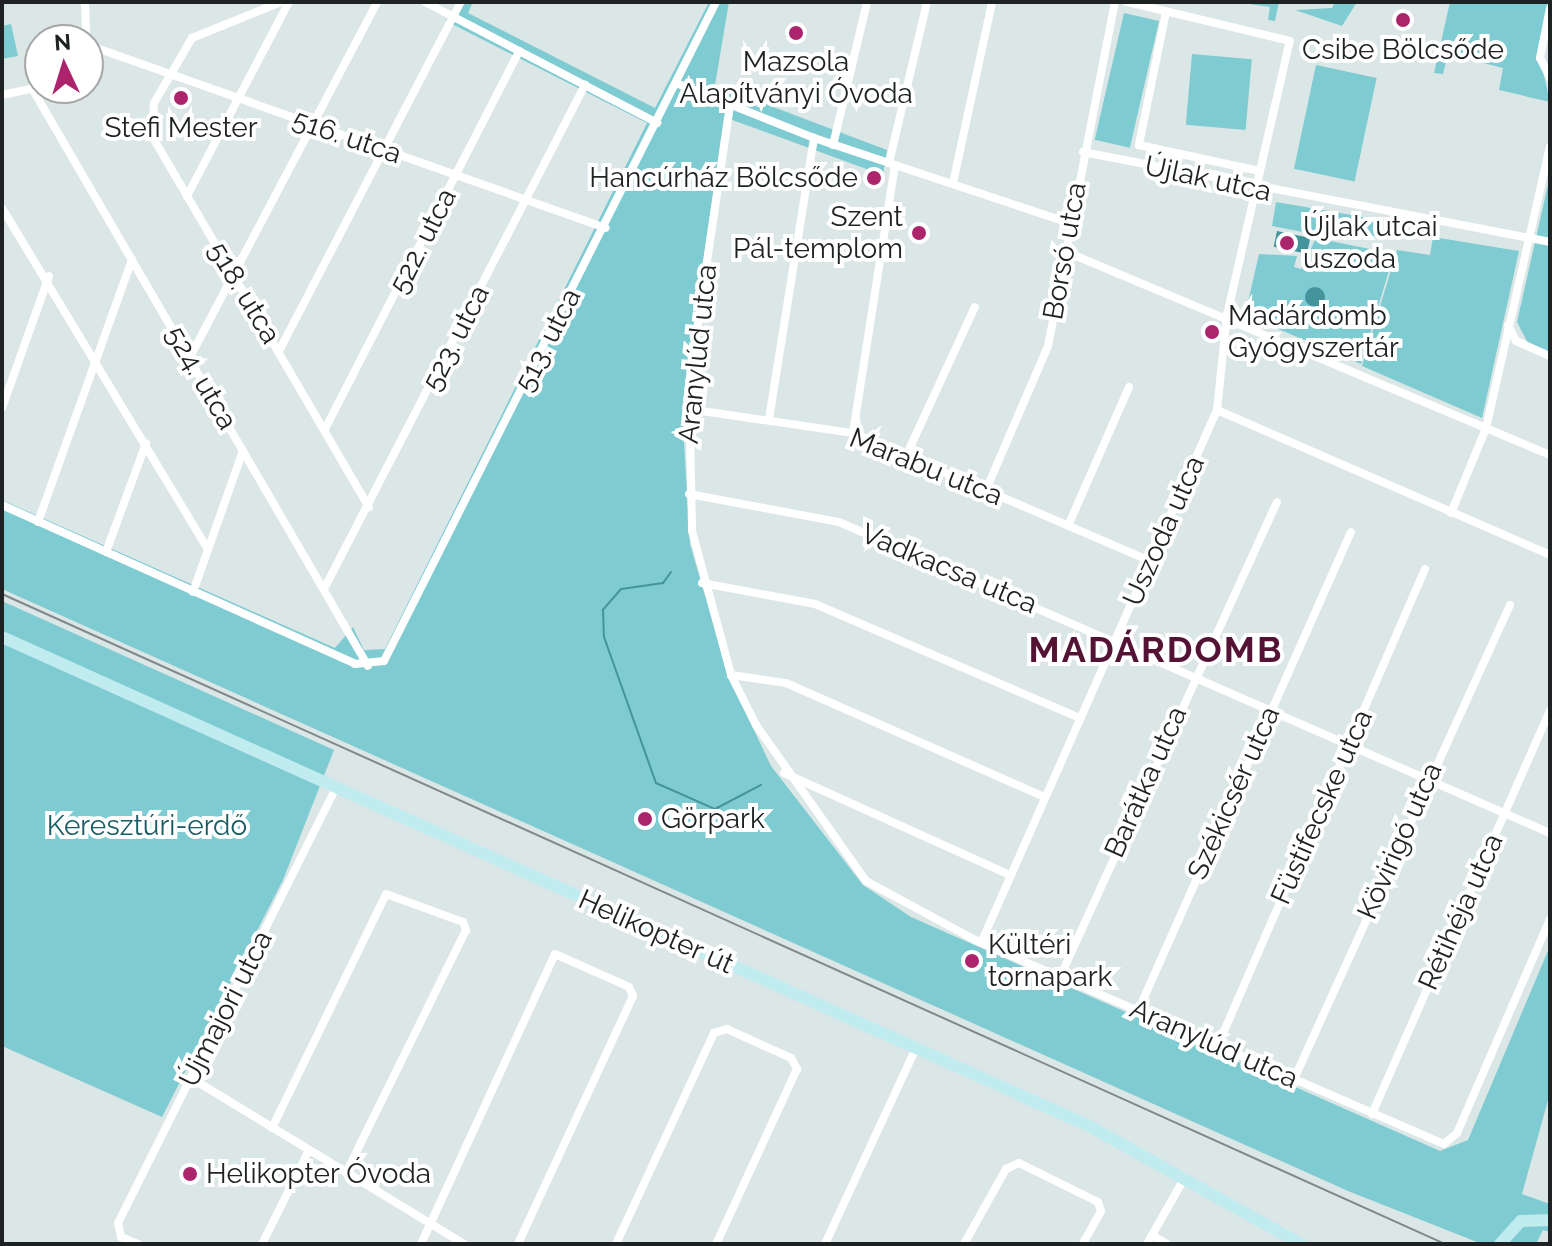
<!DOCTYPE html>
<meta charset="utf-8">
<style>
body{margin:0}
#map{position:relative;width:1552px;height:1246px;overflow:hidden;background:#dbe6e7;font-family:Raleway,sans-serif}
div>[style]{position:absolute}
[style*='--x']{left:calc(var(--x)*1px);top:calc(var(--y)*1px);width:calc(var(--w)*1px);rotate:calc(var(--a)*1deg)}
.green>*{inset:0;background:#7fcbd2;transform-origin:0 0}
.water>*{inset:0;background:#44949c;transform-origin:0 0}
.round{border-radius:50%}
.stream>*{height:2px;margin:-1px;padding:0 1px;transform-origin:1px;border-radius:1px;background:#44949c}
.street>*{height:8px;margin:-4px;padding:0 4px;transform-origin:4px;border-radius:4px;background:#fff}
.secondary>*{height:12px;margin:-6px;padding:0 6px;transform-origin:6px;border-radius:6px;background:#c0ebef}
.rail>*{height:2px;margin:-1px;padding:0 1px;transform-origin:1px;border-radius:1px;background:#818889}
.dots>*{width:22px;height:22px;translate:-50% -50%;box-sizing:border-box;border:4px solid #fff;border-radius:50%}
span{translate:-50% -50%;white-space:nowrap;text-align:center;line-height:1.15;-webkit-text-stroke:8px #fff;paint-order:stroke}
.poi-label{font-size:28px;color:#1e2223}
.right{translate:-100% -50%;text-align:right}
.left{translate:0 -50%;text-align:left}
.street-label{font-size:28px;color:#1e2223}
.park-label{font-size:28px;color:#195c62}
.district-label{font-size:36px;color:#541334;font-weight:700;letter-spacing:2px}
.frame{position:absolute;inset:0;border:4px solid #1e2223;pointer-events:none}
.north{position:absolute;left:24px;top:24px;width:80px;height:80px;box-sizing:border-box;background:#fff;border:2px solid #a5a7a7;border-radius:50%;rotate:356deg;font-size:22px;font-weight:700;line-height:32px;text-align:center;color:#1e2223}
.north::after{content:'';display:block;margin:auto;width:28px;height:36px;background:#ac256c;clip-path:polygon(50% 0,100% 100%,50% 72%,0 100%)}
</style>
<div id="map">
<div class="green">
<i style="clip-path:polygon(456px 2px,473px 2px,468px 13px,655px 108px,709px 2px,729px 2px,715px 85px,887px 150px,883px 175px,724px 117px,682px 408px,690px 544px,729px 678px,771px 766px,863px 885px,911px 917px,1440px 1151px,1468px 1140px,1550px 946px,1550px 1093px,1522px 1194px,1550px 1204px,1550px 1232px,1543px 1230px,1536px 1244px,1482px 1244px,1348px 1191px,2px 589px,2px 500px,335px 648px,353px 627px,364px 650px,385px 649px,647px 123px,446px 21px)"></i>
<i style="clip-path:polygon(1235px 2px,1279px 2px,1275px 21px,1268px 20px,1270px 7px)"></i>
<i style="clip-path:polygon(1335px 2px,1357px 2px,1342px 26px,1295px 10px,1332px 8px)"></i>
<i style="clip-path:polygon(1450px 2px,1550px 2px,1540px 58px,1550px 102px,1499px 90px,1503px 68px,1448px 54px,1443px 74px,1434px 73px)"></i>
<i style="left:1124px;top:13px;width:36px;height:130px;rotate:13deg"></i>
<i style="clip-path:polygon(11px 24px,18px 56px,2px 59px,2px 26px)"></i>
<i style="clip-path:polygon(40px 42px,40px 71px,32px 72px,26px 62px)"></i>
<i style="left:1192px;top:54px;width:60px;height:71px;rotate:5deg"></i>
<i style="left:1316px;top:65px;width:62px;height:106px;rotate:12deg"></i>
<i style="clip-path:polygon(1550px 176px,1550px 352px,1528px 343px,1517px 322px)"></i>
<i style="clip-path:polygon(1276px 202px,1381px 220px,1378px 237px,1336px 228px,1334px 238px,1272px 226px)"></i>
<i style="clip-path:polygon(1433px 237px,1519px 251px,1482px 418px,1362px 366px,1397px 250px,1430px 255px)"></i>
<i style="clip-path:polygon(1316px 238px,1394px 254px,1361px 364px,1245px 315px,1259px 254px,1297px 256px,1294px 267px,1301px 269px)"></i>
<i style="clip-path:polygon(2px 601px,334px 750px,283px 880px,162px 1117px,2px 1046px)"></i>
</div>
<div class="water">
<i style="left:1277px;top:231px;width:34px;height:16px;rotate:12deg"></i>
<i class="round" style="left:1305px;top:287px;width:20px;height:20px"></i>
</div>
<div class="stream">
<i style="--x:671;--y:572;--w:14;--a:126"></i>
<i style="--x:663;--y:583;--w:42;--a:171.9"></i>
<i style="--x:621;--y:589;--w:28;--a:131"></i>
<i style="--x:603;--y:610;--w:27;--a:88"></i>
<i style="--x:604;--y:637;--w:155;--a:70.4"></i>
<i style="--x:656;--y:783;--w:64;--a:23.8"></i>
<i style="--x:715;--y:809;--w:52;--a:-27.6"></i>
</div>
<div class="street">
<i style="--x:85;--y:2;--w:38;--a:88"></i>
<i style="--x:281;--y:2;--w:96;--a:158"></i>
<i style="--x:192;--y:38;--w:75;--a:120.3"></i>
<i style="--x:154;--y:103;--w:33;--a:93"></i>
<i style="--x:152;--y:136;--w:430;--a:59.7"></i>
<i style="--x:425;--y:2;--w:262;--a:27.5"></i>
<i style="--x:1550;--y:8;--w:51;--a:101.3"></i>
<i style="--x:1540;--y:58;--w:22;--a:63"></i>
<i style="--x:1166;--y:12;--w:136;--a:101.5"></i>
<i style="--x:1139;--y:145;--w:123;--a:12.2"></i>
<i style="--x:88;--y:45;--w:549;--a:19.46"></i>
<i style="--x:676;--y:83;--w:149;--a:21.7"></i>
<i style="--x:814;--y:138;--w:273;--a:18.4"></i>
<i style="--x:33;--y:90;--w:666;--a:59.82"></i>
<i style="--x:2;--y:95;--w:39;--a:-12"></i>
<i style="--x:730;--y:106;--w:281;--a:98.4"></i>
<i style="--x:689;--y:384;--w:147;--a:88.8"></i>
<i style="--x:692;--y:531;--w:149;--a:74.8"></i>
<i style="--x:731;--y:675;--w:56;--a:63.4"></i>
<i style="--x:756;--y:725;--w:191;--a:54.8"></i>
<i style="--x:866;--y:881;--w:124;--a:28.4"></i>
<i style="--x:975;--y:940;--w:511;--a:23.51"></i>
<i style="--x:1444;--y:1144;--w:17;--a:-40"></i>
<i style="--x:1457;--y:1133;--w:233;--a:-66.5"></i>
<i style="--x:833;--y:145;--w:147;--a:-76.6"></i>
<i style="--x:1083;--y:152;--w:476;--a:10.9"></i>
<i style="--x:889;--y:163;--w:165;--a:-76.7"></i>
<i style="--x:953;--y:183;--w:185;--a:-77.8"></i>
<i style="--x:187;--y:196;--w:219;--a:-62.3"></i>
<i style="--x:2;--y:208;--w:398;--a:58.9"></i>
<i style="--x:1069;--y:253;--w:522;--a:22.78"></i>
<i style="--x:1508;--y:325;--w:18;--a:63"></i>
<i style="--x:1516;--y:341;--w:37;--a:24"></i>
<i style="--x:279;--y:351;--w:394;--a:-62.5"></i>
<i style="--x:189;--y:359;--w:403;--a:-62.2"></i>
<i style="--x:2;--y:408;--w:140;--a:-70.4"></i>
<i style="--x:688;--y:409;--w:167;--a:8.3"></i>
<i style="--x:853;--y:433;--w:327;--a:23.3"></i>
<i style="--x:1217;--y:410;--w:363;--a:23.5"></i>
<i style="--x:769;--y:419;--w:285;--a:-80.9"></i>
<i style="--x:325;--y:429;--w:425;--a:-62.8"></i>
<i style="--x:853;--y:433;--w:271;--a:-81.1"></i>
<i style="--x:906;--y:456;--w:164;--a:-65.2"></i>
<i style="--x:986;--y:490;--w:157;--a:-66.7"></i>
<i style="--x:1048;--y:346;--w:350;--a:-79"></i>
<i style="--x:689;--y:494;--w:153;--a:10.6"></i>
<i style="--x:839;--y:522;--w:776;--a:23.63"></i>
<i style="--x:2;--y:505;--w:387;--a:24.2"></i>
<i style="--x:355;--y:664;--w:29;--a:-6"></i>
<i style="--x:384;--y:661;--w:738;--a:-63.26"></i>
<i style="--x:1451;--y:513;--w:92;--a:-67.6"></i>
<i style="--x:1486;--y:428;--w:288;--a:-77.2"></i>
<i style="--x:38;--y:522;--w:279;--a:-70.3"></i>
<i style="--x:1068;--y:526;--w:152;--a:-66.3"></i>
<i style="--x:106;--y:552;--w:116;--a:-69.8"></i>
<i style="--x:702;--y:583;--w:115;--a:10.5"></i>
<i style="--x:815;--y:604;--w:288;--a:23.3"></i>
<i style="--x:324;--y:589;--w:568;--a:-62.62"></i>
<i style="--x:193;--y:592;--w:150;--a:-70.5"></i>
<i style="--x:731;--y:675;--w:56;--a:8.3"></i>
<i style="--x:786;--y:683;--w:282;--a:23.8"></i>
<i style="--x:784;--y:773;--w:248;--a:24.3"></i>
<i style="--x:981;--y:943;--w:583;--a:-66.12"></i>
<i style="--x:1217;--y:410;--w:96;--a:-84"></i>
<i style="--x:1227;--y:315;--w:281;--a:-77.1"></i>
<i style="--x:1290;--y:41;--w:168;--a:-166.5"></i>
<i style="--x:1060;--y:977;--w:522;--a:-65.45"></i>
<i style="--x:1138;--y:1011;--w:524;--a:-66.03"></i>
<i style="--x:1218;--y:1045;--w:519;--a:-66.5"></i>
<i style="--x:191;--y:1078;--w:320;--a:31.3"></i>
<i style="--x:1294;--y:1079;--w:521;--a:-65.5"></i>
<i style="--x:1372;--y:1114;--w:441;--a:-66.2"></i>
<i style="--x:272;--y:1128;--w:260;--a:-64"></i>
<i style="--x:386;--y:894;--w:82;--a:20"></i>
<i style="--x:463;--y:922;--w:9;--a:69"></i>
<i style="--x:466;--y:930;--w:271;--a:116.3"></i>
<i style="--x:1152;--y:1235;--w:17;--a:31"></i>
<i style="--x:138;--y:1244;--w:18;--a:-158"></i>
<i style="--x:121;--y:1237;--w:14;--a:-102"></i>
<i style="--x:118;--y:1223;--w:487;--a:-63.4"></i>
<i style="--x:262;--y:1244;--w:105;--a:-63.4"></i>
<i style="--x:421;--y:1244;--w:319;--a:-65.2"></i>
<i style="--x:555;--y:954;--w:81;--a:24"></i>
<i style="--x:629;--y:987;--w:10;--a:66"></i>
<i style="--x:633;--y:996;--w:273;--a:114.9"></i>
<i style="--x:616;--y:1244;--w:233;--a:-65.1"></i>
<i style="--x:714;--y:1033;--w:14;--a:-17"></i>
<i style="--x:727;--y:1029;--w:70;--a:24.4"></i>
<i style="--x:791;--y:1058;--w:13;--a:61"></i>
<i style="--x:797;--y:1069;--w:193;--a:114.8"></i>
<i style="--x:825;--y:1244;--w:216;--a:-65.1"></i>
<i style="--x:964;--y:1244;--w:86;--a:-60.8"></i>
<i style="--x:1006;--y:1169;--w:14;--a:-25"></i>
<i style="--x:1019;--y:1163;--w:88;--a:26.3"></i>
<i style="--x:1098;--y:1202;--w:9;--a:72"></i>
<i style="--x:1101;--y:1211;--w:38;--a:119"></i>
<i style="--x:1147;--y:1244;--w:77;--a:-60.4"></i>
</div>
<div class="secondary">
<i style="--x:2;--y:637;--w:1192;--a:24.22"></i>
<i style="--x:1089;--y:1126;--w:243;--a:29.1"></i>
<i style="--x:1500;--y:1244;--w:31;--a:-48"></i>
<i style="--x:1521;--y:1221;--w:29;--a:-2"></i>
</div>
<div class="rail">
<i style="--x:2;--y:594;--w:1583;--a:24.25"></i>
</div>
<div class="dots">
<i style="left:1403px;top:20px;background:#ac256c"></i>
<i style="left:796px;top:33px;background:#ac256c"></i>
<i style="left:181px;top:98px;background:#ac256c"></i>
<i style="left:874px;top:178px;background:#ac256c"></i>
<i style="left:919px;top:233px;background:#ac256c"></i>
<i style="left:1287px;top:243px;background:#ac256c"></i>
<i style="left:1212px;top:332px;background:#ac256c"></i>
<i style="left:645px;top:819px;background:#ac256c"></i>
<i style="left:972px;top:961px;background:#ac256c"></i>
<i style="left:190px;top:1174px;background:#ac256c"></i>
</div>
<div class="poi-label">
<span style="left:1403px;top:50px">Csibe Bölcsőde</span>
<span style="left:796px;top:78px">Mazsola<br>Alapítványi Óvoda</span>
<span style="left:181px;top:128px">Stefi Mester</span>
<span class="right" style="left:858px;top:178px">Hancúrház Bölcsőde</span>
<span class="right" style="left:903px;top:233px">Szent<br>Pál-templom</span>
<span class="left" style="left:1303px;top:243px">Újlak utcai<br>uszoda</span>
<span class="left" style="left:1228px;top:332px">Madárdomb<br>Gyógyszertár</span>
<span class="left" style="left:661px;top:819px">Görpark</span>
<span class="left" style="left:988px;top:961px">Kültéri<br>tornapark</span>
<span class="left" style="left:206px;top:1174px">Helikopter Óvoda</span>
</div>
<div class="street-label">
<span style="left:347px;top:137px;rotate:19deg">516. utca</span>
<span style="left:1208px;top:179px;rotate:12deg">Újlak utca</span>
<span style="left:423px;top:241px;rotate:-63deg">522. utca</span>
<span style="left:1065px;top:251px;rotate:-80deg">Borsó utca</span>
<span style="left:244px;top:293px;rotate:59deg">518. utca</span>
<span style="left:456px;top:338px;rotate:-63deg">523. utca</span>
<span style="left:548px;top:340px;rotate:-63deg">513. utca</span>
<span style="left:698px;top:354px;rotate:-84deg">Aranylúd utca</span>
<span style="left:201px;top:378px;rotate:60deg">524. utca</span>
<span style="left:926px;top:467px;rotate:22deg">Marabu utca</span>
<span style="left:1164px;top:531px;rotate:-66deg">Uszoda utca</span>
<span style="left:949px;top:569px;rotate:23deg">Vadkacsa utca</span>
<span style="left:1146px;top:782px;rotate:-66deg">Barátka utca</span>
<span style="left:1234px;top:793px;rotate:-66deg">Székicsér utca</span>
<span style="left:1322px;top:807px;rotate:-66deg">Füstifecske utca</span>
<span style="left:1400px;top:841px;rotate:-66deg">Kövirigó utca</span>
<span style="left:1461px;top:912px;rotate:-66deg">Rétihéja utca</span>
<span style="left:656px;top:932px;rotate:24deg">Helikopter út</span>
<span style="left:226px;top:1009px;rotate:-63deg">Újmajori utca</span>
<span style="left:1214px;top:1044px;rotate:24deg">Aranylúd utca</span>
</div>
<div class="park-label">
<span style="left:147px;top:826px">Keresztúri-erdő</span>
</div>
<div class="district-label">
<span style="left:1156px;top:650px">MADÁRDOMB</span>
</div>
<div class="frame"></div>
<div class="north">N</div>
</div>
